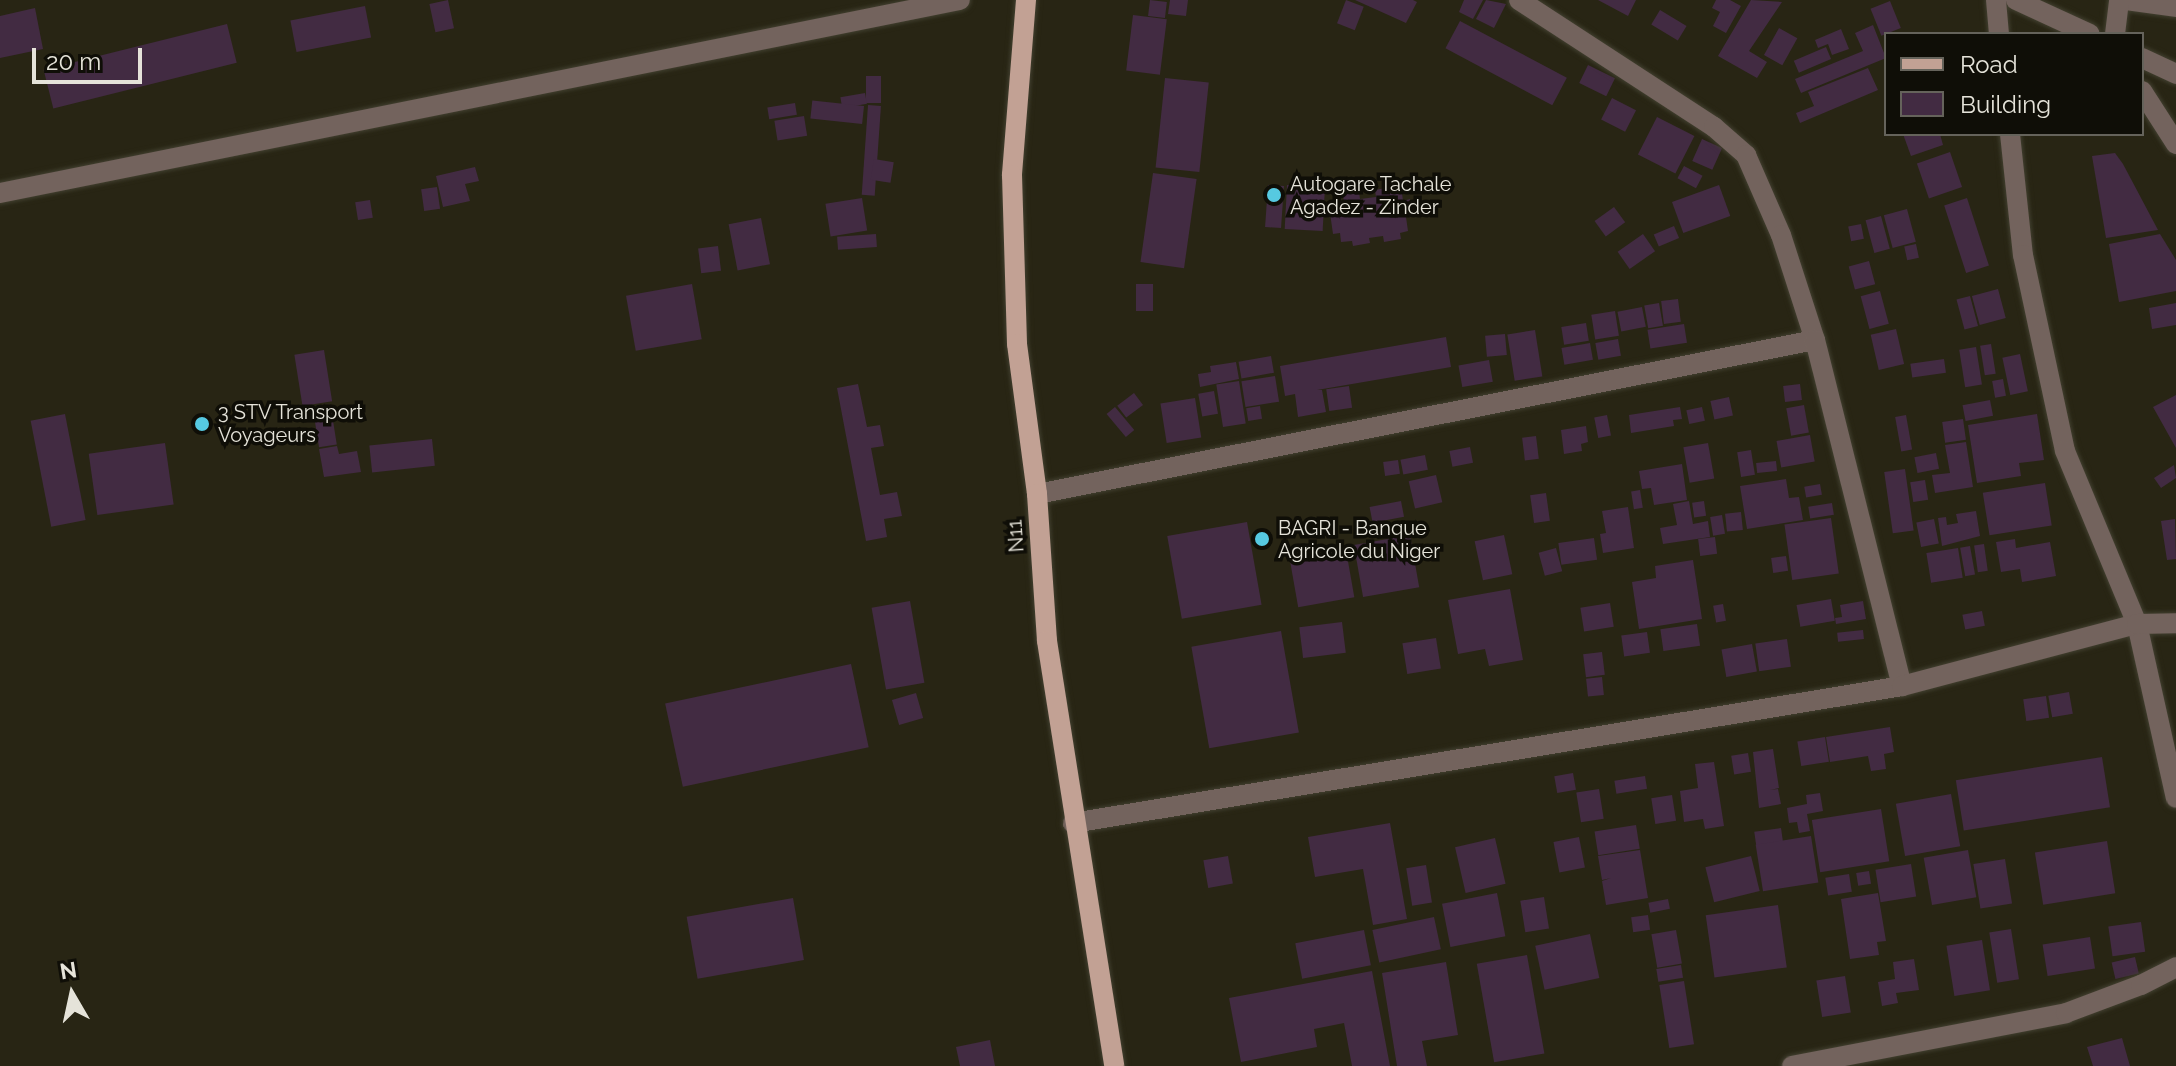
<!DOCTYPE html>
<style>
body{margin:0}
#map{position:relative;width:2176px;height:1066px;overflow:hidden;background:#282514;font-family:Raleway,sans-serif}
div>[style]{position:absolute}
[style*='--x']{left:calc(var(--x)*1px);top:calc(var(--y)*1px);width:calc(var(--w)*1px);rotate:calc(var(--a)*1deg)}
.building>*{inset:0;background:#422b42;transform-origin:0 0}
.roads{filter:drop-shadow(0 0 2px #424030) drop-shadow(0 0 2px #424030)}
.minor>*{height:20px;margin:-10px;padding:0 10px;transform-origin:10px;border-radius:10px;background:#73635d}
.major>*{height:20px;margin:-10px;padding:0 10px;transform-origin:10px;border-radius:10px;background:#c2a194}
.dots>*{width:22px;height:22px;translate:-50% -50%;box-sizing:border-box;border:4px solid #0f0e07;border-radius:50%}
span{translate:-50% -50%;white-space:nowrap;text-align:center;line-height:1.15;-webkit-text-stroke:7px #0f0e07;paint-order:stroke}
.poi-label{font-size:20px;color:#e5e3d9}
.left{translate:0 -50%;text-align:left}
.street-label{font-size:20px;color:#e5e3d9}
.legend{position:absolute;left:1884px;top:32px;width:260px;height:104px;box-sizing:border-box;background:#0f0e07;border:2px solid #65635b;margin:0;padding:10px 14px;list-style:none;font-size:24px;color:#e5e3d9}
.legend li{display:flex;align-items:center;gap:16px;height:40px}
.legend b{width:40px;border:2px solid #65635b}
.north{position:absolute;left:32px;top:954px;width:80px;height:80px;-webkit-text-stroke:6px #0f0e07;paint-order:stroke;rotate:351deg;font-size:22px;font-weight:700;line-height:32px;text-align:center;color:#e5e3d9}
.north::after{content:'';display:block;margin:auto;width:28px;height:36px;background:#e5e3d9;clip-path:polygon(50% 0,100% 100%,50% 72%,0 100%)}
.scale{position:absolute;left:32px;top:48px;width:110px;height:36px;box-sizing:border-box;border:4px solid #e5e3d9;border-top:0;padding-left:10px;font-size:24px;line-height:28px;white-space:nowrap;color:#e5e3d9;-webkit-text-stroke:6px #0f0e07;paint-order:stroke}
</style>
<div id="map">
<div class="building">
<i style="left:448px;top:0;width:29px;height:19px;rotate:78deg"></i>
<i style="left:1150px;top:0;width:17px;height:16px;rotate:7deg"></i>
<i style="clip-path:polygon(1170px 0,1188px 0,1186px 16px,1168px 14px)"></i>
<i style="left:1346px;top:0;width:19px;height:25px;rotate:21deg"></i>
<i style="clip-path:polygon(1355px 0,1413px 0,1417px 2px,1406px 23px)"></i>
<i style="clip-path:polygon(1464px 0,1483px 0,1473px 19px,1459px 12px)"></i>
<i style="clip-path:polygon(1486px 0,1506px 4px,1494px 28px,1476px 19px)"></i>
<i style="clip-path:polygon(1598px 0,1636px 0,1628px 16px)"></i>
<i style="clip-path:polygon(1716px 0,1730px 0,1741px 6px,1726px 33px,1713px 26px,1720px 12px,1712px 8px)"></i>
<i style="clip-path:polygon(1751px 0,1782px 2px,1749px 51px,1767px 62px,1757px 78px,1718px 56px)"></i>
<i style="left:1890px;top:1px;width:29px;height:21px;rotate:68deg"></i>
<i style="left:365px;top:6px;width:32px;height:76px;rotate:79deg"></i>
<i style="clip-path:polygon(35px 8px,43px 49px,0 58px,0 16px)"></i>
<i style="left:1660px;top:10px;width:31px;height:17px;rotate:31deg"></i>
<i style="left:1133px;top:15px;width:34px;height:56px;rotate:7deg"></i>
<i style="left:1460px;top:21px;width:121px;height:31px;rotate:28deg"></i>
<i style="left:227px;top:24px;width:40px;height:189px;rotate:76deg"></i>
<i style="clip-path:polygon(1873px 25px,1886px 58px,1801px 93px,1795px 79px,1863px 51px,1855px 33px)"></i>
<i style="left:1779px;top:28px;width:21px;height:31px;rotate:29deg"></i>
<i style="clip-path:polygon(1841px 29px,1849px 49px,1832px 55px,1828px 44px,1818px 48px,1815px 40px)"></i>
<i style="left:1826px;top:47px;width:13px;height:35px;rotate:67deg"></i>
<i style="left:1588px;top:65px;width:30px;height:20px;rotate:26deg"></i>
<i style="clip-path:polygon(1868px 68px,1878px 90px,1800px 123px,1796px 113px,1814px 106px,1808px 92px)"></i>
<i style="left:866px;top:76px;width:15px;height:27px"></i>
<i style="left:1165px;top:78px;width:44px;height:90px;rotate:6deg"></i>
<i style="left:865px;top:93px;width:11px;height:25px;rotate:80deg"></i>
<i style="left:1612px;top:98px;width:27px;height:24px;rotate:27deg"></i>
<i style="left:795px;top:103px;width:12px;height:28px;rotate:81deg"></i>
<i style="left:868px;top:105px;width:13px;height:90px;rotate:4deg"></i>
<i style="left:864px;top:106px;width:18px;height:52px;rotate:96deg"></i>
<i style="left:804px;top:116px;width:20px;height:30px;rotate:81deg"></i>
<i style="left:1657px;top:117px;width:42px;height:42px;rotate:27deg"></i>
<i style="clip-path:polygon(1903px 134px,1940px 134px,1943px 145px,1911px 156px)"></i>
<i style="left:1702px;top:139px;width:22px;height:24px;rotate:24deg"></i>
<i style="left:1950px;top:152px;width:37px;height:35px;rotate:71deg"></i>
<i style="clip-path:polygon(2115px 153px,2123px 164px,2158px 230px,2106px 238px,2092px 156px)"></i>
<i style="left:874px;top:159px;width:20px;height:21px;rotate:9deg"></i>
<i style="left:1684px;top:166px;width:21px;height:14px;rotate:28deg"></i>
<i style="clip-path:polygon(475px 167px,479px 181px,465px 184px,470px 201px,443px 207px,436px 176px)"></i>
<i style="left:1153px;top:173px;width:44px;height:90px;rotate:8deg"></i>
<i style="left:1268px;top:185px;width:16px;height:42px;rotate:4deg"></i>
<i style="left:1287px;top:185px;width:38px;height:44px;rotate:3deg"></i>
<i style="left:1719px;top:185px;width:33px;height:50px;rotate:70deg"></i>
<i style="left:437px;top:187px;width:22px;height:16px;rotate:82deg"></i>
<i style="clip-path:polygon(1391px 187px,1392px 194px,1402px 193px,1403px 201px,1410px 199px,1413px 216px,1406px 217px,1408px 231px,1400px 233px,1401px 239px,1384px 242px,1383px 236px,1369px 238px,1370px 243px,1353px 246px,1352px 241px,1341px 242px,1340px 233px,1333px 234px,1330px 213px,1337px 212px,1335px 203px,1344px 202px,1343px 195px,1359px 192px,1360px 199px,1376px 197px,1375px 190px)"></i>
<i style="left:862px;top:198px;width:33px;height:37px;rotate:81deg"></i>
<i style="left:1967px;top:198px;width:71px;height:24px;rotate:72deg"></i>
<i style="left:370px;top:200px;width:18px;height:15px;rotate:81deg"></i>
<i style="left:1614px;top:207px;width:19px;height:24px;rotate:54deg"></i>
<i style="left:1907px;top:209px;width:34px;height:24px;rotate:75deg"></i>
<i style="left:1881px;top:216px;width:34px;height:16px;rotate:75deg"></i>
<i style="left:761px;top:218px;width:47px;height:33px;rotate:79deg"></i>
<i style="left:1861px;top:224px;width:15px;height:13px;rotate:79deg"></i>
<i style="left:1674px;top:226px;width:13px;height:22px;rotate:67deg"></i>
<i style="left:876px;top:234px;width:13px;height:39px;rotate:86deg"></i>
<i style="left:1643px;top:234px;width:21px;height:31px;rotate:55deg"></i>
<i style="clip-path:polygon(2160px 234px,2176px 260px,2176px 291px,2119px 302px,2109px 244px)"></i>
<i style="left:1916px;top:244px;width:14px;height:12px;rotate:78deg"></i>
<i style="left:718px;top:246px;width:25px;height:20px;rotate:83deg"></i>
<i style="left:1869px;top:261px;width:24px;height:21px;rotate:75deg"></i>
<i style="left:692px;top:284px;width:56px;height:67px;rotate:80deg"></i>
<i style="left:1136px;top:284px;width:17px;height:27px"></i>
<i style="left:1998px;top:289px;width:30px;height:27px;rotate:75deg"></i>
<i style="left:1880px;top:291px;width:34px;height:20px;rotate:75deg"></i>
<i style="left:1970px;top:296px;width:31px;height:14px;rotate:75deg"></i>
<i style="left:1678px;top:299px;width:23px;height:17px;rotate:83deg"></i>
<i style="left:1659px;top:303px;width:23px;height:15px;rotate:80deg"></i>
<i style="clip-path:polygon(2176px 303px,2176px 325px,2152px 329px,2149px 308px)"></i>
<i style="left:1642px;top:307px;width:20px;height:25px;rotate:79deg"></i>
<i style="left:1615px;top:311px;width:25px;height:24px;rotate:81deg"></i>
<i style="left:1586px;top:323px;width:18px;height:25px;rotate:81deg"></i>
<i style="left:1684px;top:324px;width:19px;height:37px;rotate:81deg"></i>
<i style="left:1896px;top:329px;width:36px;height:26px;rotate:77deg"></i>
<i style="left:1535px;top:330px;width:47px;height:28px;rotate:81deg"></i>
<i style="left:1505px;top:334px;width:21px;height:20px;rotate:85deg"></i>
<i style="clip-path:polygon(1446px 337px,1451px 367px,1317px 390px,1322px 390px,1326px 412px,1298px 417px,1295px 394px,1285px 396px,1280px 366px)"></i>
<i style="left:1618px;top:339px;width:17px;height:23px;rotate:80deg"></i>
<i style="left:1590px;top:343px;width:17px;height:29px;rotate:80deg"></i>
<i style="left:1991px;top:344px;width:30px;height:11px;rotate:81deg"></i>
<i style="left:1976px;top:347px;width:38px;height:17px;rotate:81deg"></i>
<i style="left:324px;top:350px;width:52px;height:30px;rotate:81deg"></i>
<i style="left:2020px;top:354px;width:38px;height:18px;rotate:78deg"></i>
<i style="left:1271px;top:356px;width:17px;height:33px;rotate:80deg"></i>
<i style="left:1944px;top:359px;width:14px;height:34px;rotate:82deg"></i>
<i style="left:1489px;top:360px;width:22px;height:31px;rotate:80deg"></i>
<i style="clip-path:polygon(1236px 362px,1239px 379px,1200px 387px,1198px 374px,1211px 372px,1210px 366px)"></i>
<i style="left:1275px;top:376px;width:26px;height:34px;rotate:81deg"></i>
<i style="left:2003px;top:379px;width:17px;height:11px;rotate:80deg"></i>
<i style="left:1239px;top:381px;width:43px;height:23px;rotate:81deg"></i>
<i style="clip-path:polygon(858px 384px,867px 427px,880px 425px,884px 446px,871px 448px,880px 495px,897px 492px,902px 516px,884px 519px,887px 537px,866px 541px,837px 388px)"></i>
<i style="left:1800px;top:384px;width:16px;height:17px;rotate:83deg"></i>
<i style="left:1349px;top:386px;width:22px;height:23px;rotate:82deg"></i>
<i style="left:1214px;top:391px;width:23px;height:16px;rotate:80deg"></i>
<i style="left:1134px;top:393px;width:15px;height:21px;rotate:53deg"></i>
<i style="clip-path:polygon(2176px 395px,2176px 448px,2153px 407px)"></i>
<i style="left:1729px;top:397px;width:19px;height:19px;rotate:78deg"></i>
<i style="left:1195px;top:398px;width:40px;height:35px;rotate:81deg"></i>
<i style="left:1990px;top:400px;width:16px;height:28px;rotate:79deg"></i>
<i style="left:1804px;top:405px;width:28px;height:18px;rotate:80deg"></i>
<i style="left:1260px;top:406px;width:13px;height:14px;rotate:81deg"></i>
<i style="left:1115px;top:407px;width:30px;height:11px;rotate:50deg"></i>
<i style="clip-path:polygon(1680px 407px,1682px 419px,1673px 420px,1674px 426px,1631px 433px,1629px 415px)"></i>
<i style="left:1702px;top:407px;width:14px;height:16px;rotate:78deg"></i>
<i style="left:331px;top:408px;width:37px;height:18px;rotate:81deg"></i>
<i style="left:65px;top:414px;width:108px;height:35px;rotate:79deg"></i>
<i style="clip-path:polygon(2037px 414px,2044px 460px,2019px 463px,2021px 476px,1977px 483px,1968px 425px)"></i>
<i style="left:1607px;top:415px;width:21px;height:13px;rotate:79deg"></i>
<i style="left:1906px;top:415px;width:35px;height:11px;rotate:80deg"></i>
<i style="left:1963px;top:419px;width:21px;height:21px;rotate:82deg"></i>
<i style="clip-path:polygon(1586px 426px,1588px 442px,1581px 444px,1582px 451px,1564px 454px,1561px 430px)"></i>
<i style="left:1810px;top:435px;width:27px;height:34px;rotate:80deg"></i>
<i style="left:1536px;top:436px;width:23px;height:14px;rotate:83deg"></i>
<i style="left:432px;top:439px;width:27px;height:63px;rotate:84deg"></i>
<i style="clip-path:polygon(1966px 442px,1973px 487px,1935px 493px,1932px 475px,1950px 473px,1945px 445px)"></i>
<i style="left:165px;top:443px;width:62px;height:77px;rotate:82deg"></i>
<i style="left:1708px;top:443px;width:36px;height:25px;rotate:80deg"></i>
<i style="clip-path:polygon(337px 446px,339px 454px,357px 451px,361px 472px,324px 477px,319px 449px)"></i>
<i style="left:1470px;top:447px;width:16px;height:21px;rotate:79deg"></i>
<i style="left:1751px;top:450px;width:25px;height:14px;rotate:81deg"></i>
<i style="left:1936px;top:453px;width:16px;height:22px;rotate:79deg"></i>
<i style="left:1425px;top:455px;width:15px;height:25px;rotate:79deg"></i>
<i style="left:1398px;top:460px;width:14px;height:15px;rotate:82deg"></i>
<i style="left:1776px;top:461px;width:10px;height:20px;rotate:84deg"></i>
<i style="clip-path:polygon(1682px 464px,1687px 500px,1654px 505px,1651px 488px,1642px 489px,1639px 471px)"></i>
<i style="clip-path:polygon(2174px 465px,2176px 478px,2161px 488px,2154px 478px)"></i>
<i style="left:1905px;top:469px;width:62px;height:21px;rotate:82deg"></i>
<i style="left:1436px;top:475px;width:28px;height:28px;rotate:77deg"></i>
<i style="clip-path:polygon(1786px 479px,1789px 498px,1799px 497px,1803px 520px,1747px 529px,1740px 486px)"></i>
<i style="left:1925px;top:480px;width:20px;height:15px;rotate:81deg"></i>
<i style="left:2045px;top:483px;width:43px;height:63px;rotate:81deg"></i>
<i style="left:1820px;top:484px;width:11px;height:16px;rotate:80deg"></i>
<i style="left:1640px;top:490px;width:18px;height:9px;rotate:81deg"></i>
<i style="left:1546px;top:493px;width:28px;height:16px;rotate:82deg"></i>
<i style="left:1401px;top:501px;width:16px;height:32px;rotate:79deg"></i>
<i style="clip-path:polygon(1689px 501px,1693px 524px,1708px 521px,1710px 537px,1663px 544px,1660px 528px,1677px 525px,1673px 504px)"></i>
<i style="left:1704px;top:501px;width:15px;height:12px;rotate:82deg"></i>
<i style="left:1832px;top:503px;width:12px;height:24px;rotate:81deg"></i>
<i style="clip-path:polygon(1628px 507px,1634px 548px,1603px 553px,1600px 534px,1606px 533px,1602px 511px)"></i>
<i style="clip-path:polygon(1976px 511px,1980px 536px,1942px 546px,1938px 518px,1946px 517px,1947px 525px,1958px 523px,1956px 514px)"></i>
<i style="left:1741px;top:512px;width:18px;height:16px;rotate:84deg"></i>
<i style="left:1722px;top:515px;width:19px;height:12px;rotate:81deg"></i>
<i style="left:1831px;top:518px;width:56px;height:47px;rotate:82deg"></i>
<i style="left:1934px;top:519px;width:25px;height:18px;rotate:79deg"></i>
<i style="clip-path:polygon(2175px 519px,2176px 559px,2167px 560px,2161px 521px)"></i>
<i style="left:1247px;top:522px;width:84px;height:81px;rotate:80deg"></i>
<i style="left:1410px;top:535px;width:53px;height:57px;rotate:80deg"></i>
<i style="left:1504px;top:535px;width:40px;height:30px;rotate:78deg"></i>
<i style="left:1715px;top:537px;width:17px;height:17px;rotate:83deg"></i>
<i style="left:1594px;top:538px;width:22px;height:36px;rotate:82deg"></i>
<i style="clip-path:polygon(2015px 539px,2016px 548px,2050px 542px,2056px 576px,2022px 582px,2020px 569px,2001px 572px,1996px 542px)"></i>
<i style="left:1984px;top:544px;width:27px;height:10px;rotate:82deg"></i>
<i style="left:1970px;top:546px;width:29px;height:10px;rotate:80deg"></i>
<i style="left:1556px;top:548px;width:24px;height:18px;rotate:75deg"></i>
<i style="left:1958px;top:548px;width:30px;height:32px;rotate:81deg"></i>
<i style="left:1346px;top:550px;width:48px;height:57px;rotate:80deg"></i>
<i style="left:1786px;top:556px;width:15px;height:15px;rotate:82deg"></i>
<i style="clip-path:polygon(1693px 560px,1702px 619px,1639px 629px,1632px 582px,1656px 578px,1655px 566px)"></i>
<i style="clip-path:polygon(1510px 589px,1523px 660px,1489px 666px,1485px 649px,1458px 654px,1448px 600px)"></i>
<i style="left:1831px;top:599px;width:22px;height:35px;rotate:80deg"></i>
<i style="left:910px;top:601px;width:83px;height:39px;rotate:80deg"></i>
<i style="clip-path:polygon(1863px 601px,1866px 619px,1836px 624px,1835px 618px,1842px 617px,1840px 605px)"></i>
<i style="left:1610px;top:603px;width:24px;height:30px;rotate:81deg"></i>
<i style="left:1723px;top:604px;width:17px;height:10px;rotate:80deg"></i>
<i style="left:1982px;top:611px;width:15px;height:20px;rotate:79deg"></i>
<i style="left:1342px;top:622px;width:31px;height:43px;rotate:83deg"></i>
<i style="left:1697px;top:624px;width:22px;height:37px;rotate:82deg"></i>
<i style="left:1863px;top:630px;width:9px;height:26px;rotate:84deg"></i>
<i style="left:1281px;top:631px;width:103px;height:91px;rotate:80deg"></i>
<i style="left:1647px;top:632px;width:21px;height:26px;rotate:82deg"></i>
<i style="left:1436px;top:638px;width:31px;height:34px;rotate:81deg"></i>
<i style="left:1787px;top:639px;width:28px;height:32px;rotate:82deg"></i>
<i style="left:1752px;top:644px;width:28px;height:31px;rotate:80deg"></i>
<i style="left:1602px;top:652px;width:23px;height:19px;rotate:83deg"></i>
<i style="left:851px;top:664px;width:85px;height:190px;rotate:78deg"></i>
<i style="left:1602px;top:677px;width:18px;height:16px;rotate:84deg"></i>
<i style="left:2069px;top:692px;width:22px;height:21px;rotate:80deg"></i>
<i style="left:916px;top:693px;width:26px;height:25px;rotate:74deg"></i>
<i style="left:2046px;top:696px;width:22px;height:23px;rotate:82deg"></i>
<i style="clip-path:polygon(1890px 727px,1894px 752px,1884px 754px,1886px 769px,1871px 771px,1868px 756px,1830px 762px,1826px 737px)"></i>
<i style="left:1825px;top:737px;width:25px;height:28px;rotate:81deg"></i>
<i style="clip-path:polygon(1773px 749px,1779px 788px,1770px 790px,1778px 789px,1781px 804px,1759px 808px,1753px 752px)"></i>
<i style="left:1748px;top:753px;width:19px;height:17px;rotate:81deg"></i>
<i style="left:2102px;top:757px;width:51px;height:148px;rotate:81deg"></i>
<i style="clip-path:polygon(1714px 762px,1724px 826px,1705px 829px,1703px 819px,1684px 822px,1680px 791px,1698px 788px,1695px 764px)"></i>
<i style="left:1573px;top:773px;width:17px;height:19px;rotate:80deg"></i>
<i style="left:1645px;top:776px;width:13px;height:31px;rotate:81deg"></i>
<i style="left:1599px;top:789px;width:30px;height:23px;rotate:81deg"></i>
<i style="clip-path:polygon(1820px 793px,1823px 811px,1807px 814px,1810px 831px,1799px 833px,1797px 822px,1789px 823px,1787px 808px,1807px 804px,1806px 795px)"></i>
<i style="left:1951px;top:794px;width:53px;height:56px;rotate:80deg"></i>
<i style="left:1672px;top:795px;width:26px;height:21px;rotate:81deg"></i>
<i style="left:1881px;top:809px;width:53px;height:70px;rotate:81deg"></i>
<i style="clip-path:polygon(1390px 823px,1407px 919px,1373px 925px,1363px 869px,1315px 877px,1308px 837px)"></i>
<i style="left:1636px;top:825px;width:24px;height:42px;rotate:81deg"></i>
<i style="left:1781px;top:828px;width:14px;height:27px;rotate:82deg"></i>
<i style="left:1811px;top:836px;width:47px;height:56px;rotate:81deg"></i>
<i style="left:1579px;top:837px;width:31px;height:26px;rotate:79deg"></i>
<i style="left:1495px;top:838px;width:47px;height:41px;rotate:77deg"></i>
<i style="left:2107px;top:841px;width:53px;height:73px;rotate:81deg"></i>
<i style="clip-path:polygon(1640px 850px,1648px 898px,1606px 905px,1602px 881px,1611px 878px,1602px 880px,1598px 856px)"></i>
<i style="left:1968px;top:850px;width:48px;height:45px;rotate:80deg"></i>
<i style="left:1228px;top:856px;width:28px;height:25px;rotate:80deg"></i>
<i style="left:1751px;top:856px;width:36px;height:47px;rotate:76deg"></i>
<i style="left:2005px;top:859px;width:45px;height:32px;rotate:81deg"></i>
<i style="left:1911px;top:864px;width:33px;height:36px;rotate:81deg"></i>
<i style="left:1426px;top:865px;width:38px;height:20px;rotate:81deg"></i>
<i style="left:1869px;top:871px;width:13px;height:13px;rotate:81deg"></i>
<i style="left:1849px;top:874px;width:18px;height:24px;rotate:81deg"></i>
<i style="left:1497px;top:893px;width:44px;height:56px;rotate:79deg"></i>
<i style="clip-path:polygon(1878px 893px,1886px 941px,1877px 942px,1879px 955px,1850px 959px,1841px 899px)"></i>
<i style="left:1544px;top:897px;width:32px;height:24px;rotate:81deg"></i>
<i style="left:793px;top:898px;width:63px;height:108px;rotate:80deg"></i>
<i style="left:1668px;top:899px;width:10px;height:20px;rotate:79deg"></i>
<i style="left:1778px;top:905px;width:63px;height:73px;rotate:82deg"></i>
<i style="left:1648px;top:915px;width:15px;height:17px;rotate:82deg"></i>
<i style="left:1434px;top:917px;width:33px;height:63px;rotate:78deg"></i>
<i style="left:2141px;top:922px;width:30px;height:33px;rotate:82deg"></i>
<i style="left:2011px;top:929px;width:51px;height:22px;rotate:81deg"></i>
<i style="left:1364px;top:930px;width:36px;height:70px;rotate:79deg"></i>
<i style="left:1676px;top:930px;width:34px;height:25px;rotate:80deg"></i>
<i style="left:1590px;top:934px;width:45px;height:56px;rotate:78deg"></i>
<i style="left:2090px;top:937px;width:32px;height:48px;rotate:81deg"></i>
<i style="left:1982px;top:940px;width:51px;height:36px;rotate:81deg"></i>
<i style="left:1527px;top:955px;width:100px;height:51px;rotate:80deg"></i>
<i style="left:2135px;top:957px;width:17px;height:24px;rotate:77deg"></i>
<i style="clip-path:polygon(1914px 959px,1919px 990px,1896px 993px,1898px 1003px,1882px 1006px,1878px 982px,1895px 979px,1893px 962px)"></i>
<i style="clip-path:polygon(1446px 962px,1458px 1035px,1422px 1041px,1427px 1066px,1397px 1066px,1382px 973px)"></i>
<i style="left:1681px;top:965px;width:13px;height:25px;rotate:81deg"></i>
<i style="clip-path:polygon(1372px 971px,1390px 1066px,1352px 1066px,1344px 1023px,1314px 1029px,1317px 1047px,1241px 1062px,1229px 998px)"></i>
<i style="left:1845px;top:976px;width:37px;height:29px;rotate:81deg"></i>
<i style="left:1684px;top:981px;width:64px;height:25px;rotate:81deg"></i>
<i style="clip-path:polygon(2122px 1038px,2130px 1066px,2093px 1066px,2087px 1047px)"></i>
<i style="clip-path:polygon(990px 1040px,995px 1066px,960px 1066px,956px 1047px)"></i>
</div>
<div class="roads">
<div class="minor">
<i style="--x:1519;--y:0;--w:233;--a:33.1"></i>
<i style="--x:1714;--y:127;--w:43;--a:41.2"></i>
<i style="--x:1746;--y:155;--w:87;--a:66.4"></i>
<i style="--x:1781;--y:235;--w:110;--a:72.1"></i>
<i style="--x:1996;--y:0;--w:34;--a:85"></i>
<i style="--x:2016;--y:0;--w:81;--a:24.7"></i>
<i style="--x:2126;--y:0;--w:50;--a:8"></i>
<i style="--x:2115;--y:34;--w:34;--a:-83"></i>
<i style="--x:2142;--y:58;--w:38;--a:25"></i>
<i style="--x:2142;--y:91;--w:63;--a:57.3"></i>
<i style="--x:2010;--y:134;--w:122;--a:83.9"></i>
<i style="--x:2023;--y:255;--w:200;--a:77.9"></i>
<i style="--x:2065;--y:451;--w:187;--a:67.4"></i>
<i style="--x:2137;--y:624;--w:178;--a:77.4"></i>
<i style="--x:0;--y:193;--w:979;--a:-11.37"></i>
<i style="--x:1037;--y:494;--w:793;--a:-11.2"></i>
<i style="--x:1815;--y:340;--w:357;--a:75.9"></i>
<i style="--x:1073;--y:823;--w:840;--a:-9.38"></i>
<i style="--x:1902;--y:686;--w:243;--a:-14.8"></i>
<i style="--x:2137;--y:624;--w:39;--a:-1"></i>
<i style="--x:1792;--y:1066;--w:279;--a:-10.9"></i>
<i style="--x:2066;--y:1013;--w:80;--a:-20.5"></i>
<i style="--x:2141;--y:985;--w:39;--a:-27"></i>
</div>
<div class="major">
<i style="--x:1026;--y:0;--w:176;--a:94.6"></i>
<i style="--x:1012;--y:175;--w:169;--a:88.3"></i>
<i style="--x:1017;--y:344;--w:151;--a:82.4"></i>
<i style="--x:1037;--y:494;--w:147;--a:86.1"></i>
<i style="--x:1047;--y:641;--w:430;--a:81"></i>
</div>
</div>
<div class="dots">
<i style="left:1274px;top:195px;background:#56c9e1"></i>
<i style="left:202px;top:424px;background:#56c9e1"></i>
<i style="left:1262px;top:539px;background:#56c9e1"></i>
</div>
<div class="poi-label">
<span class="left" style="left:1290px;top:196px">Autogare Tachale<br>Agadez - Zinder</span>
<span class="left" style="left:218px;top:424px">3 STV Transport<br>Voyageurs</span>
<span class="left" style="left:1278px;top:540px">BAGRI - Banque<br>Agricole du Niger</span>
</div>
<div class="street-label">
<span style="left:1016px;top:536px;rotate:-94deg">N11</span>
</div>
<ul class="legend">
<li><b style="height:10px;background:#c2a194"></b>Road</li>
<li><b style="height:22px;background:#422b42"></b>Building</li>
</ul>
<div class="north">N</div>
<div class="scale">20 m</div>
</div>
